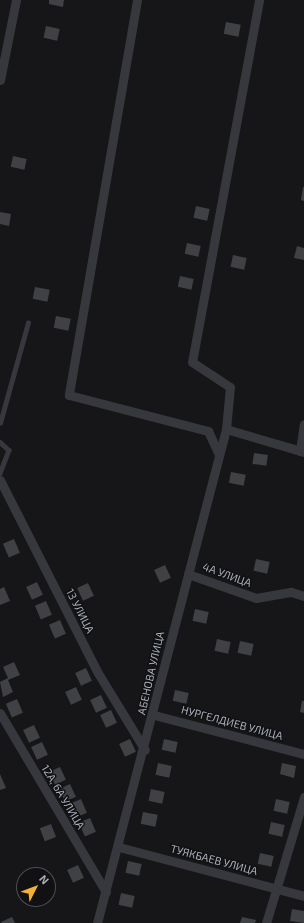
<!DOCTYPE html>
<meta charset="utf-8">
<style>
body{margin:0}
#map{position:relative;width:304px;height:923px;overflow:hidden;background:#161618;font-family:"Exo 2",sans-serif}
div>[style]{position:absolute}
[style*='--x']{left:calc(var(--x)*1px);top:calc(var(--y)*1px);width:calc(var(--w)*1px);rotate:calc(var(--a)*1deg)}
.building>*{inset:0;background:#404145;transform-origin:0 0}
.service>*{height:4.5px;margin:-2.25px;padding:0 2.25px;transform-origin:2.25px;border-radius:2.25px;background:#37383d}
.minor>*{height:9px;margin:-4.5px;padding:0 4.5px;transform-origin:4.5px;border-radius:4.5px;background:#37383d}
span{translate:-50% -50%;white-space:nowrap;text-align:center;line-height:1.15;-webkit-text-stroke:3px #111113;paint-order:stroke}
.street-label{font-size:11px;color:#a8adb8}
.north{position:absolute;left:16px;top:867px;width:40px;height:40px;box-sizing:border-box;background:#111113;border:1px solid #4d4f55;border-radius:50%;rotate:48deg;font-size:11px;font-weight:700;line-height:16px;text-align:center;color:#a8adb8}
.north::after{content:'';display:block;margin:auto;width:14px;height:18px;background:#f2b134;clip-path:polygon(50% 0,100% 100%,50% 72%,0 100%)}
</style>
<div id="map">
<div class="building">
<i style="clip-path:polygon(49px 0,64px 0,63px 7px,49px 4px)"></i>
<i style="left:226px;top:22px;width:15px;height:12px;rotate:11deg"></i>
<i style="left:46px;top:26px;width:14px;height:12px;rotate:12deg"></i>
<i style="left:13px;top:156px;width:14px;height:11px;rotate:12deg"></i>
<i style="clip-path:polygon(303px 187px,304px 187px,304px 201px,301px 200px)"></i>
<i style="left:196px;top:206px;width:14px;height:12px;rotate:12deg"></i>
<i style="clip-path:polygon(0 212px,11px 214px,9px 226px,0 224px)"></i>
<i style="left:187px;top:243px;width:14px;height:11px;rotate:12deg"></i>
<i style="clip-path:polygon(297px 246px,304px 248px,304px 260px,294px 258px)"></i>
<i style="left:233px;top:255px;width:14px;height:12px;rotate:12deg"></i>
<i style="left:180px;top:276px;width:14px;height:11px;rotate:12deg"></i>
<i style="left:35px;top:287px;width:15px;height:12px;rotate:11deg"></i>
<i style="left:56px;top:316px;width:15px;height:12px;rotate:11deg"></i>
<i style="left:254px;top:453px;width:14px;height:11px;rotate:8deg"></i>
<i style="left:231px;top:472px;width:15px;height:11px;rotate:11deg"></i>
<i style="left:14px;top:539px;width:15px;height:12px;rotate:67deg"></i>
<i style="left:256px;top:559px;width:14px;height:12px;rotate:12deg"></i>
<i style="left:165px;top:565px;width:14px;height:12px;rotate:65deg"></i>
<i style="left:37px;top:582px;width:14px;height:12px;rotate:65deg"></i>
<i style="left:88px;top:583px;width:14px;height:12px;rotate:65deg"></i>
<i style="clip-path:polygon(4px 587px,10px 601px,0 605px,0 589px)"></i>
<i style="left:46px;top:601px;width:15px;height:12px;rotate:67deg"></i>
<i style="left:195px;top:609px;width:14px;height:12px;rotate:12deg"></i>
<i style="left:60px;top:620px;width:15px;height:12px;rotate:67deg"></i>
<i style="left:217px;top:639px;width:14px;height:12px;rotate:12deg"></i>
<i style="left:240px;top:641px;width:14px;height:12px;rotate:12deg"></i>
<i style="clip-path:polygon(14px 662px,20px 675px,8px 680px,13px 692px,3px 697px,0 682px,8px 678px,3px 667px)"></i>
<i style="left:86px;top:668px;width:14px;height:12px;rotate:65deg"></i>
<i style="left:76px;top:687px;width:14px;height:12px;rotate:65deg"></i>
<i style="left:175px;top:690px;width:14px;height:11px;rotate:12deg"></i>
<i style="left:101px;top:695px;width:14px;height:12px;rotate:65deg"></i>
<i style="left:17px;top:699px;width:15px;height:12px;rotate:67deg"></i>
<i style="clip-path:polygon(302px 701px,304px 701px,304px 713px,300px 712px)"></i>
<i style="left:111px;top:710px;width:14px;height:12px;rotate:65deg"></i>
<i style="left:34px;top:725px;width:14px;height:12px;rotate:65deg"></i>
<i style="left:130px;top:739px;width:14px;height:12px;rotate:65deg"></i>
<i style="left:164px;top:739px;width:14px;height:11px;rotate:12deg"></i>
<i style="left:42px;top:742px;width:14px;height:12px;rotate:65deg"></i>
<i style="left:158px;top:763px;width:14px;height:12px;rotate:12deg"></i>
<i style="clip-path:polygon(282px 763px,296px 766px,294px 778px,280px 774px)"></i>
<i style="left:60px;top:767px;width:14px;height:12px;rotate:65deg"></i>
<i style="clip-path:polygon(0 774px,6px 788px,0 790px)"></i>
<i style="left:70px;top:784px;width:14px;height:12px;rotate:65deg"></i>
<i style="left:151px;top:789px;width:14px;height:12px;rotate:12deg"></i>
<i style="left:81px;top:799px;width:15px;height:12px;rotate:67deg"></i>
<i style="left:276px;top:799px;width:14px;height:12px;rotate:12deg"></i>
<i style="left:143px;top:812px;width:15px;height:12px;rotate:11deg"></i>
<i style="left:90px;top:818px;width:15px;height:12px;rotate:67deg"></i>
<i style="left:271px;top:822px;width:14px;height:12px;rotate:12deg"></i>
<i style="left:51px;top:824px;width:14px;height:12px;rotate:69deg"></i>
<i style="left:260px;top:853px;width:14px;height:11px;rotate:12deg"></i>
<i style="left:128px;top:861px;width:14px;height:12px;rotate:12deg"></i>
<i style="left:78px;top:865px;width:14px;height:12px;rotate:65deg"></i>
<i style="left:121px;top:893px;width:14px;height:12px;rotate:12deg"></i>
<i style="clip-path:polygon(292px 909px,304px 911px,304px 923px,290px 921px)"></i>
<i style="clip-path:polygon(12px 917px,15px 923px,2px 923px,1px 922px)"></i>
<i style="clip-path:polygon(242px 917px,256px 920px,255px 923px,240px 923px)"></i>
</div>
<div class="service">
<i style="--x:0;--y:423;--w:104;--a:-74.4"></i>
<i style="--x:0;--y:442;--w:12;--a:42"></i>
<i style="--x:9;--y:450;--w:26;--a:111"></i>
</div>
<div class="minor">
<i style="--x:137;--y:0;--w:401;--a:99.8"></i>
<i style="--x:69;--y:395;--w:144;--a:14.5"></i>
<i style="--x:208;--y:431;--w:26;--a:65"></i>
<i style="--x:0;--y:80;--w:82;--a:-78.7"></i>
<i style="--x:226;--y:429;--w:81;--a:16.4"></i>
<i style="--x:300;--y:451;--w:27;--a:-82"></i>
<i style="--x:0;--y:480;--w:216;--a:63.1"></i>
<i style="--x:98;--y:673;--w:90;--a:58.6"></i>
<i style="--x:188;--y:574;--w:72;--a:19.4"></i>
<i style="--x:256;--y:598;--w:36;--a:-10"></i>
<i style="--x:291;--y:592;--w:14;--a:17"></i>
<i style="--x:0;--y:713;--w:208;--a:59.4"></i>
<i style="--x:154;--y:715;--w:155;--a:14.6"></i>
<i style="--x:119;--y:847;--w:191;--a:14.8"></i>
<i style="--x:97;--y:923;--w:511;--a:-75.36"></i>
<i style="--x:226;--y:429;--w:42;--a:-84.6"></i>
<i style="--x:230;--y:387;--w:45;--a:-146.7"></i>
<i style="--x:192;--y:362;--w:368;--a:-79.5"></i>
<i style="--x:266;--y:923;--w:132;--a:-73.2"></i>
</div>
<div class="street-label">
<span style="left:227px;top:575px;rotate:20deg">4А УЛИЦА</span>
<span style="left:80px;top:611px;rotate:63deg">13 УЛИЦА</span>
<span style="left:151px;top:673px;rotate:-77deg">АБЕНОВА УЛИЦА</span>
<span style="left:232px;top:723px;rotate:15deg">НУРГЕЛДИЕВ УЛИЦА</span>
<span style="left:63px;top:797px;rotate:59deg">12А, 6А УЛИЦА</span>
<span style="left:214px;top:860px;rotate:15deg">ТУЯКБАЕВ УЛИЦА</span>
</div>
<div class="north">N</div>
</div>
